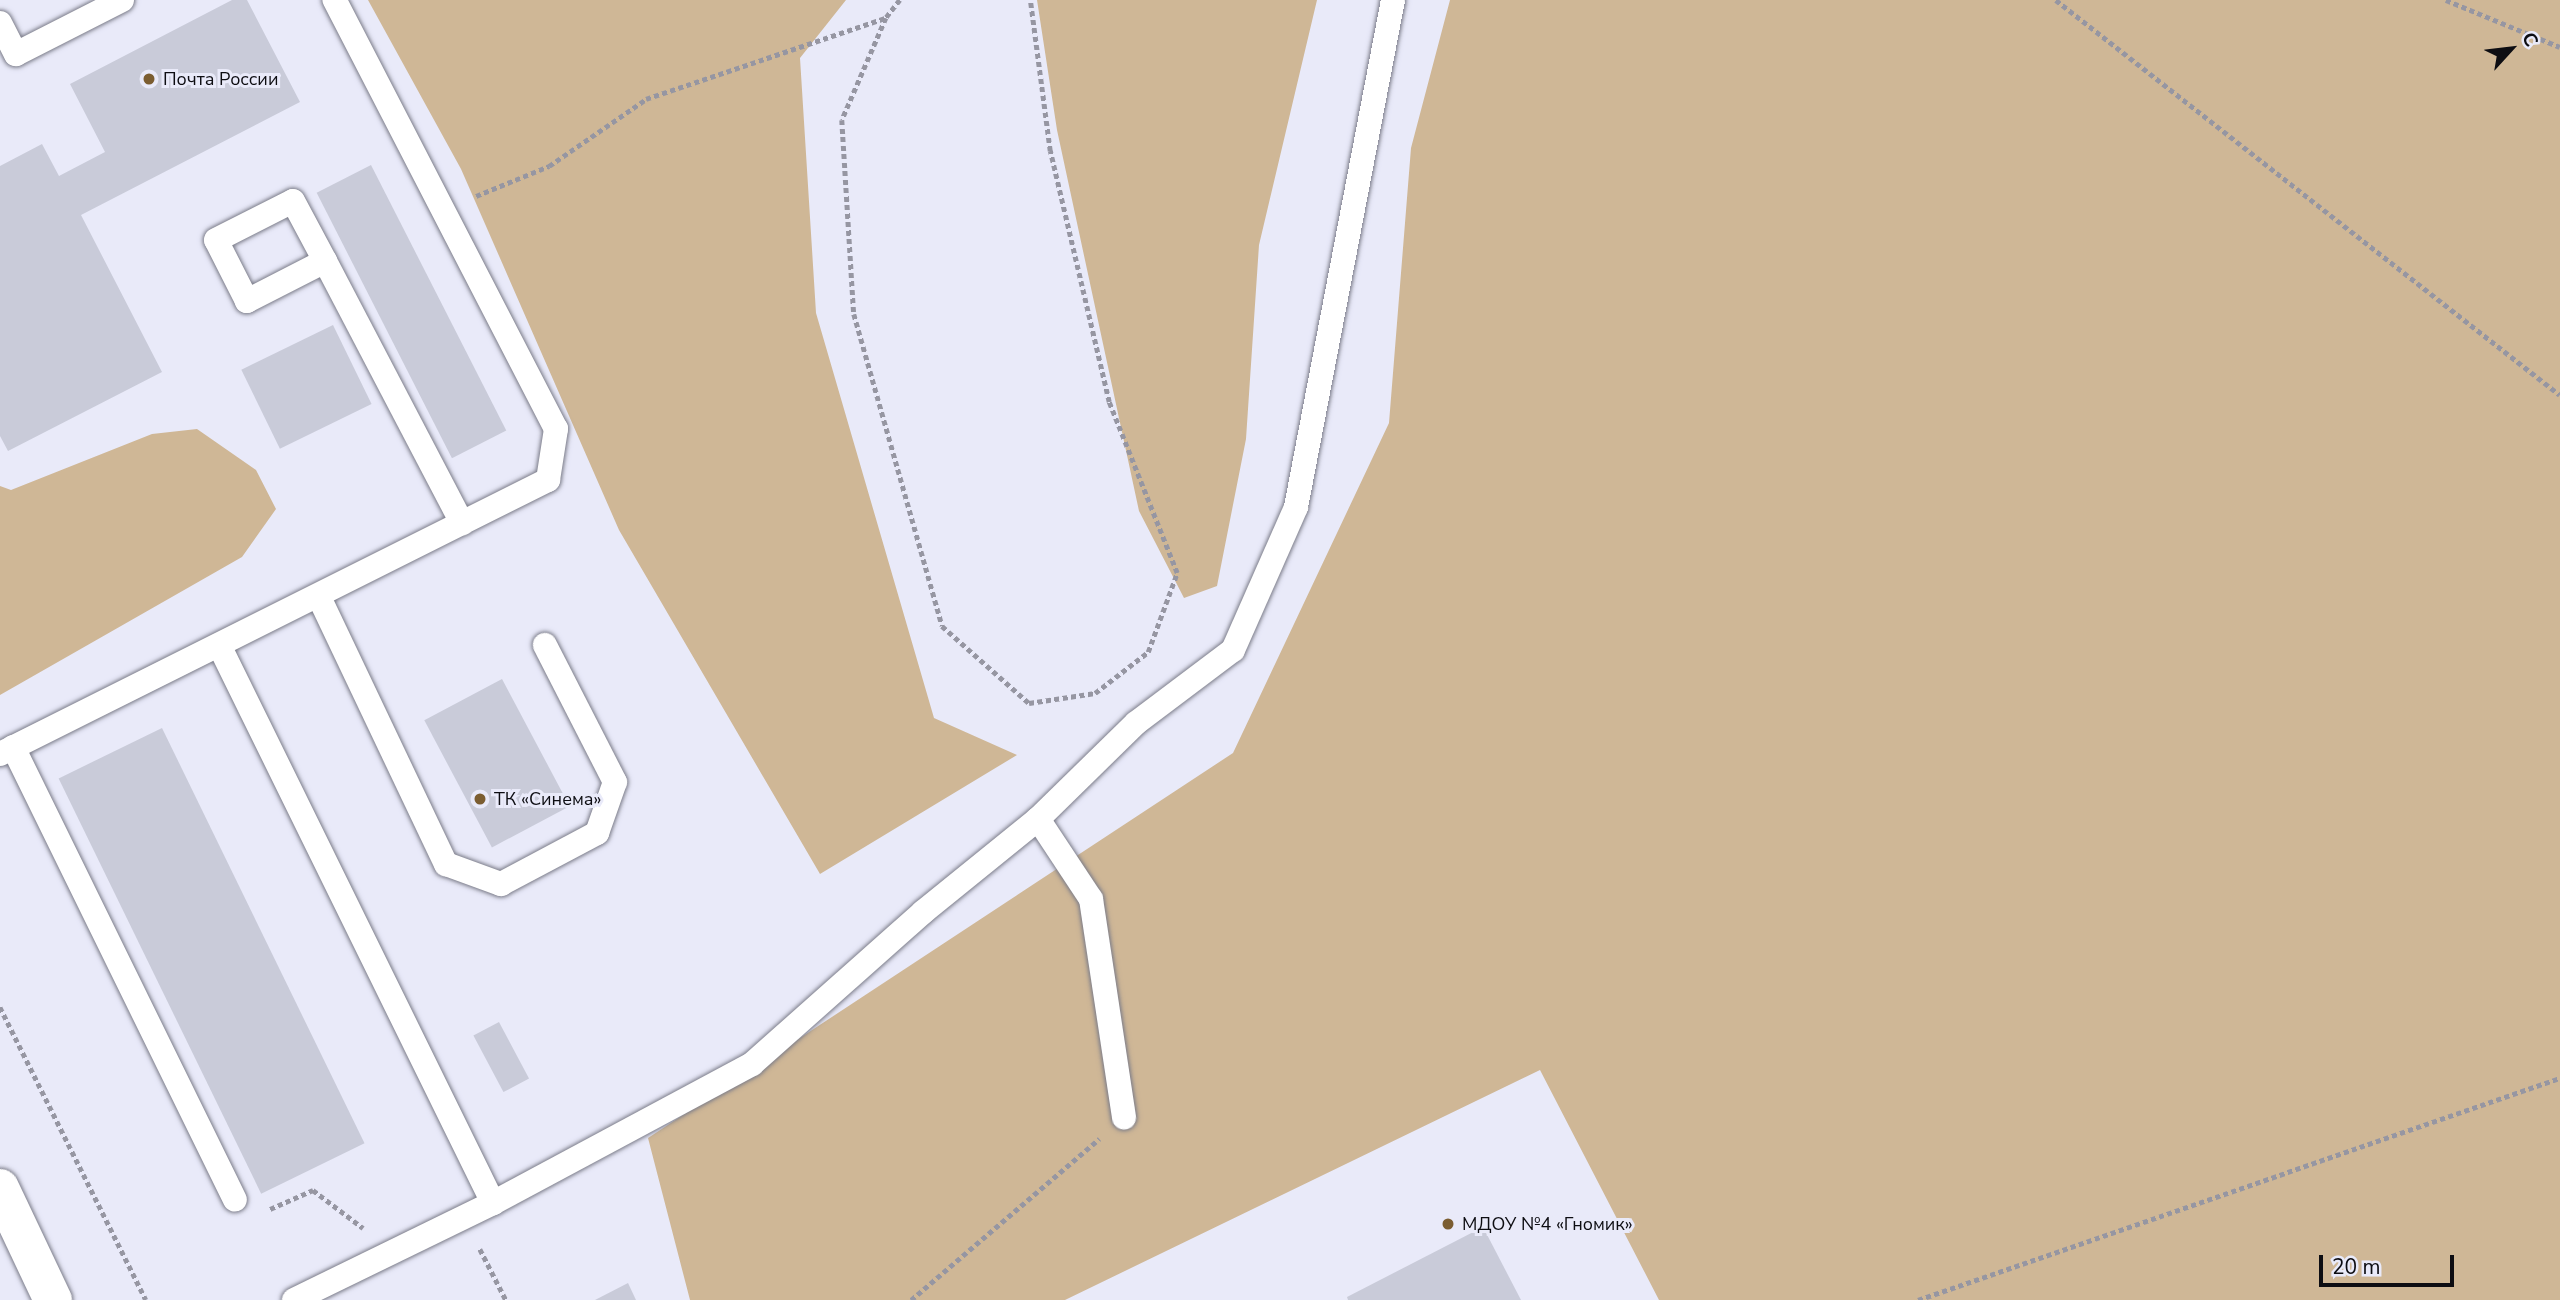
<!DOCTYPE html>
<meta charset="utf-8">
<style>
body{margin:0}
#map{position:relative;width:2560px;height:1300px;overflow:hidden;background:#e9eaf9;font-family:"Nunito Sans",sans-serif}
div>[style]{position:absolute}
[style*='--x']{left:calc(var(--x)*1px);top:calc(var(--y)*1px);width:calc(var(--w)*1px);rotate:calc(var(--a)*1deg)}
.forest>*{inset:0;background:#cfb796}
.building>*{inset:0;background:#c9cbd9;transform-origin:0 0}
.path>*{height:4.5px;margin-top:-2.25px;transform-origin:0;background:repeating-linear-gradient(90deg,#9696a2 0 5px,transparent 0 8.5px)}
.roads{filter:drop-shadow(0 0 2px #7b7c89) drop-shadow(0 0 2px #7b7c89)}
.lane>*{height:24px;margin:-12px;padding:0 12px;transform-origin:12px;border-radius:12px;background:#fff}
.secondary>*{height:38px;margin:-19px;padding:0 19px;transform-origin:19px;border-radius:19px;background:#fff}
.dots>*{width:19px;height:19px;translate:-50% -50%;box-sizing:border-box;border:4px solid #e9eaf9;border-radius:50%}
span{translate:-50% -50%;white-space:nowrap;text-align:center;line-height:1.15;-webkit-text-stroke:6px #e9eaf9;paint-order:stroke}
.poi-label{font-size:18px;color:#0d0d12}
.left{translate:0 -50%;text-align:left}
.north{position:absolute;left:2476px;top:14px;width:70px;height:70px;-webkit-text-stroke:5px #e9eaf9;paint-order:stroke;rotate:63deg;font-size:19px;font-weight:700;line-height:28px;text-align:center;color:#0d0d12}
.north::after{content:'';display:block;margin:auto;width:24px;height:32px;background:#0d0d12;clip-path:polygon(50% 0,100% 100%,50% 72%,0 100%)}
.scale{position:absolute;left:2319px;top:1255px;width:135px;height:32px;box-sizing:border-box;border:4px solid #0d0d12;border-top:0;padding-left:9px;font-size:21px;line-height:24px;white-space:nowrap;color:#0d0d12;-webkit-text-stroke:5px #e9eaf9;paint-order:stroke}
</style>
<div id="map">
<div class="forest">
<i style="clip-path:polygon(368px 0,846px 0,800px 58px,816px 313px,934px 718px,1017px 755px,820px 874px,619px 530px,461px 169px)"></i>
<i style="clip-path:polygon(1037px 0,1317px 0,1259px 245px,1246px 439px,1217px 586px,1184px 598px,1139px 511px,1057px 130px)"></i>
<i style="clip-path:polygon(1450px 0,2560px 0,2560px 1300px,1659px 1300px,1540px 1070px,1065px 1300px,690px 1300px,648px 1138px,1233px 753px,1389px 423px,1411px 148px)"></i>
<i style="clip-path:polygon(197px 429px,256px 470px,276px 509px,242px 557px,0 695px,0 486px,11px 490px,152px 434px)"></i>
</div>
<div class="building">
<i style="clip-path:polygon(232px 0,247px 0,300px 102px,81px 215px,162px 372px,8px 451px,0 436px,0 166px,42px 144px,59px 176px,105px 152px,70px 84px)"></i>
<i style="left:371px;top:165px;width:298px;height:61px;rotate:63deg"></i>
<i style="left:333px;top:325px;width:88px;height:102px;rotate:64deg"></i>
<i style="left:502px;top:679px;width:144px;height:88px;rotate:62deg"></i>
<i style="left:162px;top:728px;width:462px;height:115px;rotate:64deg"></i>
<i style="left:499px;top:1022px;width:64px;height:29px;rotate:62deg"></i>
<i style="clip-path:polygon(1483px 1227px,1521px 1300px,1348px 1300px,1347px 1297px)"></i>
<i style="clip-path:polygon(628px 1283px,636px 1300px,595px 1300px)"></i>
</div>
<div class="path">
<i style="--x:900;--y:0;--w:23;--a:128"></i>
<i style="--x:886;--y:18;--w:111;--a:113.3"></i>
<i style="--x:842;--y:120;--w:194;--a:86.5"></i>
<i style="--x:854;--y:314;--w:324;--a:74.2"></i>
<i style="--x:942;--y:626;--w:116;--a:41.5"></i>
<i style="--x:1029;--y:703;--w:67;--a:-8.6"></i>
<i style="--x:1095;--y:693;--w:67;--a:-37.7"></i>
<i style="--x:1148;--y:652;--w:84;--a:-69.8"></i>
<i style="--x:1177;--y:573;--w:184;--a:-111.7"></i>
<i style="--x:1109;--y:402;--w:258;--a:-103.2"></i>
<i style="--x:1050;--y:151;--w:152;--a:-97.5"></i>
<i style="--x:2056;--y:0;--w:640;--a:38.09"></i>
<i style="--x:2446;--y:0;--w:123;--a:22.4"></i>
<i style="--x:476;--y:196;--w:79;--a:-22.3"></i>
<i style="--x:549;--y:166;--w:118;--a:-34.6"></i>
<i style="--x:646;--y:99;--w:252;--a:-18.7"></i>
<i style="--x:0;--y:1007;--w:327;--a:63.5"></i>
<i style="--x:270;--y:1209;--w:47;--a:-23.8"></i>
<i style="--x:313;--y:1190;--w:63;--a:37.2"></i>
<i style="--x:480;--y:1249;--w:57;--a:63"></i>
<i style="--x:911;--y:1300;--w:248;--a:-40.6"></i>
<i style="--x:1918;--y:1300;--w:679;--a:-19.08"></i>
</div>
<div class="roads">
<div class="lane">
<i style="--x:0;--y:23;--w:35;--a:63"></i>
<i style="--x:16;--y:54;--w:119;--a:-27"></i>
<i style="--x:325;--y:261;--w:88;--a:152.9"></i>
<i style="--x:247;--y:301;--w:68;--a:-116.9"></i>
<i style="--x:216;--y:240;--w:86;--a:-26.9"></i>
<i style="--x:293;--y:201;--w:68;--a:61.9"></i>
<i style="--x:325;--y:261;--w:296;--a:62.4"></i>
<i style="--x:319;--y:597;--w:296;--a:64.6"></i>
<i style="--x:446;--y:864;--w:59;--a:20"></i>
<i style="--x:501;--y:884;--w:109;--a:-28"></i>
<i style="--x:597;--y:833;--w:54;--a:-70.6"></i>
<i style="--x:615;--y:782;--w:154;--a:-117.1"></i>
<i style="--x:219;--y:645;--w:622;--a:63.85"></i>
<i style="--x:13;--y:747;--w:504;--a:63.89"></i>
<i style="--x:0;--y:754;--w:613;--a:-26.57"></i>
<i style="--x:548;--y:480;--w:52;--a:-81.1"></i>
<i style="--x:556;--y:429;--w:483;--a:-117.3"></i>
<i style="--x:1038;--y:819;--w:96;--a:56.5"></i>
<i style="--x:1091;--y:899;--w:221;--a:81.4"></i>
<i style="--x:294;--y:1300;--w:221;--a:-26"></i>
<i style="--x:493;--y:1203;--w:294;--a:-28.2"></i>
<i style="--x:752;--y:1064;--w:229;--a:-41.6"></i>
<i style="--x:923;--y:912;--w:148;--a:-39"></i>
<i style="--x:1038;--y:819;--w:137;--a:-44.4"></i>
<i style="--x:1136;--y:723;--w:121;--a:-37"></i>
<i style="--x:1233;--y:650;--w:156;--a:-66.2"></i>
<i style="--x:1296;--y:507;--w:516;--a:-79.17"></i>
</div>
<div class="secondary">
<i style="--x:0;--y:1188;--w:124;--a:64.7"></i>
</div>
</div>
<div class="dots">
<i style="left:149px;top:79px;background:#7b5d31"></i>
<i style="left:480px;top:799px;background:#7b5d31"></i>
<i style="left:1448px;top:1224px;background:#7b5d31"></i>
</div>
<div class="poi-label">
<span class="left" style="left:163px;top:79px">Почта России</span>
<span class="left" style="left:494px;top:799px">ТК «Синема»</span>
<span class="left" style="left:1462px;top:1224px">МДОУ №4 «Гномик»</span>
</div>
<div class="north">С</div>
<div class="scale">20 m</div>
</div>
